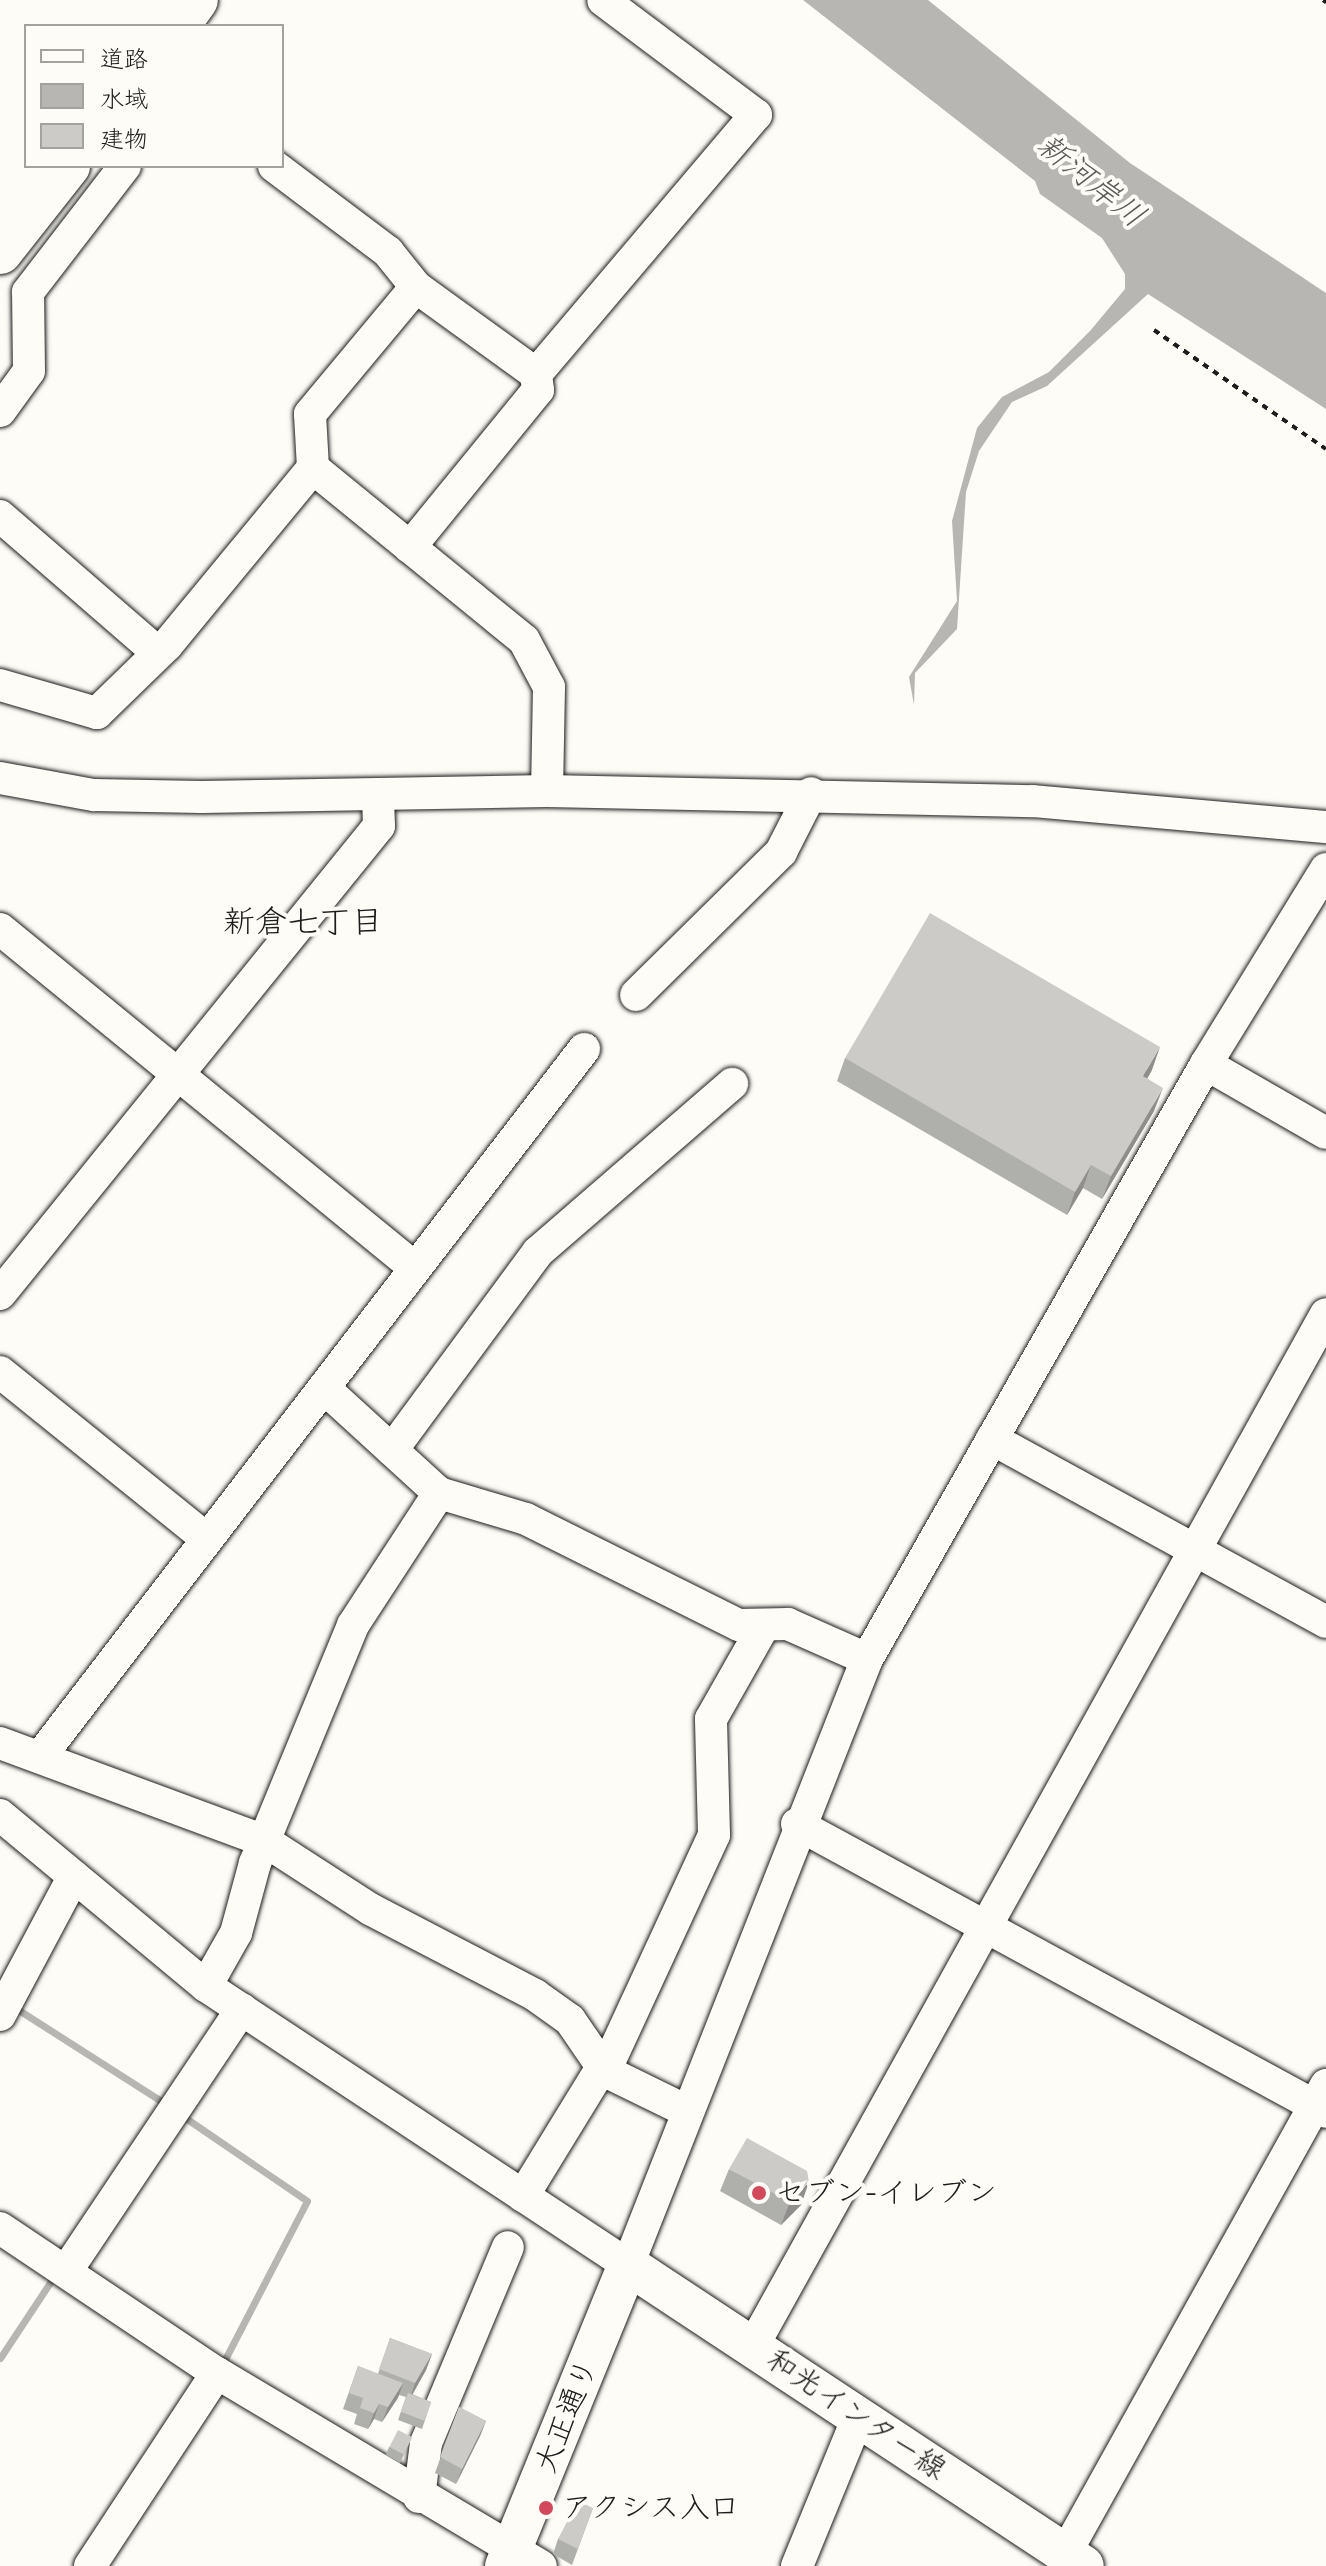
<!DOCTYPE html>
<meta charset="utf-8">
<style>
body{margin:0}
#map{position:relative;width:1326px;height:2566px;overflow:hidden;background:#fdfcf7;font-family:"Comic Neue","Klee One",sans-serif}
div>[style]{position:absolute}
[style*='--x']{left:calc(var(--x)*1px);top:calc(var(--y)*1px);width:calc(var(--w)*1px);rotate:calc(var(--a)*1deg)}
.water>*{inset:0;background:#b7b6b2}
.stream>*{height:7px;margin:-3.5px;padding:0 3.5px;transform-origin:3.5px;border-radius:3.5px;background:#b7b6b2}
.path>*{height:4px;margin-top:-2px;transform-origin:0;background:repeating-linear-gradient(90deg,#1c1c1c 0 6px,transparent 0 12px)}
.roads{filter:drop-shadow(0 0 2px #1c1c1c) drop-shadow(0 0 2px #1c1c1c)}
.minor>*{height:32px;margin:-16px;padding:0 16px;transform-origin:16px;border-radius:16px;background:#fdfcf7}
.major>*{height:40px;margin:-20px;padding:0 20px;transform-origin:20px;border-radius:20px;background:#fdfcf7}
.highway>*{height:44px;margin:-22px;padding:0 22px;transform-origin:22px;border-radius:22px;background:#fdfcf7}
.wall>*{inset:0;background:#afafac}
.shaded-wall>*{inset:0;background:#8f8e8c}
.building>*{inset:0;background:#cccbc8;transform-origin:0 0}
.dots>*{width:22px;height:22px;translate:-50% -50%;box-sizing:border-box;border:4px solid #fdfcf7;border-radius:50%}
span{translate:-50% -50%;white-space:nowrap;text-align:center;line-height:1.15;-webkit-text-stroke:8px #fdfcf7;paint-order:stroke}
.poi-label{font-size:30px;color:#1c1c1c}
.left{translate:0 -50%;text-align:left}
.street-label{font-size:30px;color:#1c1c1c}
.water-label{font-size:32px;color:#5a5a58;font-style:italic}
.neighbourhood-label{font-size:32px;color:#1c1c1c}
.legend{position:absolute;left:24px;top:24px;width:260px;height:144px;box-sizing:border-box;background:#fdfcf7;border:2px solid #a3a29f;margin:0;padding:10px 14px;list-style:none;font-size:24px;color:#1c1c1c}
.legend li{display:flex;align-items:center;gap:16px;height:40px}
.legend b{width:40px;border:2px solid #a3a29f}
</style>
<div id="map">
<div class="water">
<i style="clip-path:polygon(803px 0,928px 0,1130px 163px,1326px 293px,1326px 409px,1148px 294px,1047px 386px,1012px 402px,979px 451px,966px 492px,957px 629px,915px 673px,914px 705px,909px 677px,957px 601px,952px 521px,977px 428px,1002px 397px,1049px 372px,1090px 331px,1125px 289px,1125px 274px,1102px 238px,1040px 194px,1035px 181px)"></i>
</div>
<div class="stream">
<i style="--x:14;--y:2007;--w:182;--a:32.6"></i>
<i style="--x:187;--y:2119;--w:145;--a:34.3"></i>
<i style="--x:307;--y:2201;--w:180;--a:117.4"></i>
<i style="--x:0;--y:2358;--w:96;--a:-56.5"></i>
</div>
<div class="path">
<i style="--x:1323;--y:0;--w:4;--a:34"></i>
<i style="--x:1154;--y:330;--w:209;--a:34.7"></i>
</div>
<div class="roads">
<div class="minor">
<i style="--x:274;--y:166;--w:143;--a:37"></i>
<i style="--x:388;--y:252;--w:45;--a:51.3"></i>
<i style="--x:536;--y:374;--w:340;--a:-49.7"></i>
<i style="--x:756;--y:115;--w:191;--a:-143.1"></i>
<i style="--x:0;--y:411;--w:49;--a:-54.1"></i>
<i style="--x:29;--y:371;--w:79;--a:-90.7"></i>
<i style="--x:28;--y:292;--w:159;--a:-52.4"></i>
<i style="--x:313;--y:468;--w:54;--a:-93.2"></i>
<i style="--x:310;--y:414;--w:165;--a:-50.2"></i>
<i style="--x:416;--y:287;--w:148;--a:35.9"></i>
<i style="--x:536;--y:374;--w:16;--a:83"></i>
<i style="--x:538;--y:390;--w:203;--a:129.2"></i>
<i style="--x:0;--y:516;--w:209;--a:40.9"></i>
<i style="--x:0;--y:685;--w:101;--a:16.1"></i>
<i style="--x:97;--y:713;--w:98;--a:-44.2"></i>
<i style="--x:167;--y:645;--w:229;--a:-50.5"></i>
<i style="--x:313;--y:468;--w:272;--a:39.2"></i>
<i style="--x:524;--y:640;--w:53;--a:62"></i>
<i style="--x:549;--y:687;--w:104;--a:91.1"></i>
<i style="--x:0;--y:778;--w:96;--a:10.3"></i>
<i style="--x:94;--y:795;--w:108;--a:1.1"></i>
<i style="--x:202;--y:797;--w:345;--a:-1"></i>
<i style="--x:547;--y:791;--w:486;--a:1.2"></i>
<i style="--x:1033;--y:801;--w:294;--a:5.1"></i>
<i style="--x:0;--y:929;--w:536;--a:39.24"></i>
<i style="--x:636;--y:995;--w:204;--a:-44.6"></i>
<i style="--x:781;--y:852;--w:66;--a:-63"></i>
<i style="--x:1206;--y:1064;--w:138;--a:29.9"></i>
<i style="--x:0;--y:1294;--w:602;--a:-51"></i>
<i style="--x:379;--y:826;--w:32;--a:-92"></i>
<i style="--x:0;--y:1372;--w:266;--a:38.9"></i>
<i style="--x:324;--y:1388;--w:156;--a:42.4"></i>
<i style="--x:439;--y:1493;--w:91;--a:16.6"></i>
<i style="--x:526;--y:1519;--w:238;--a:26.5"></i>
<i style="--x:739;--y:1625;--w:49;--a:-1.2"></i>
<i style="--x:788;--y:1624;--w:86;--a:23.9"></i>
<i style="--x:992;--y:1439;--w:381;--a:28.7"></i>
<i style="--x:392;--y:1450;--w:246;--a:-53.6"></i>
<i style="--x:538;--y:1252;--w:257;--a:-40.9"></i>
<i style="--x:0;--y:1743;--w:283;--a:20.3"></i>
<i style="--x:265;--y:1841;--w:125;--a:32.9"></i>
<i style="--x:370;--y:1909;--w:186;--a:27.5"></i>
<i style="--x:535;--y:1995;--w:43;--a:35.5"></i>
<i style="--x:570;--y:2020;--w:62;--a:55.5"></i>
<i style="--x:605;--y:2071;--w:89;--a:26"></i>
<i style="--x:40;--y:1757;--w:893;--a:-52.46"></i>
<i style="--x:0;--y:1815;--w:268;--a:39.7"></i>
<i style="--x:206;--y:1986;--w:506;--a:33.47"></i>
<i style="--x:628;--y:2265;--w:651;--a:-68.48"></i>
<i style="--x:867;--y:1659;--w:685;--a:-60.33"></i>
<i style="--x:1206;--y:1064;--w:229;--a:-58.4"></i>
<i style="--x:797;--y:1824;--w:602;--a:28.56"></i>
<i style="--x:206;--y:1986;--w:61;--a:-60.5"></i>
<i style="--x:236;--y:1933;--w:73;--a:-74.8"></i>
<i style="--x:255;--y:1863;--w:257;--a:-67.6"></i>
<i style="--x:353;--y:1625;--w:158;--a:-56.9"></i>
<i style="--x:0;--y:2015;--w:157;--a:-62"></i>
<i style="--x:605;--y:2071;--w:260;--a:-65.2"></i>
<i style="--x:714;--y:1835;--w:116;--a:-91.5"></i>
<i style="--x:711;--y:1719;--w:103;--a:-60.5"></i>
<i style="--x:523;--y:2196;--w:151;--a:-58.5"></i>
<i style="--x:0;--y:2228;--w:261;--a:33.8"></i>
<i style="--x:217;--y:2373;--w:377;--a:30.8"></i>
<i style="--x:67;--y:2270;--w:314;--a:-56.2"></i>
<i style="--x:753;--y:2346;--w:1180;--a:-60.96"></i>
<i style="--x:419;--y:2497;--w:54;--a:-82.6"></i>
<i style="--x:426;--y:2443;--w:212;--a:-67.3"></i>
<i style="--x:1065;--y:2554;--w:537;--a:-60.9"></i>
<i style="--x:90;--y:2566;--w:231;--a:-56.7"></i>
<i style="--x:797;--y:2566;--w:161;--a:-67.7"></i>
</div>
<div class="major">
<i style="--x:505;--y:2566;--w:325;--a:-67.8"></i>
<i style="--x:628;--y:2265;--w:546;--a:33.43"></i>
</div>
<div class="highway">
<i style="--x:49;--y:26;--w:33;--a:-52"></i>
<i style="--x:93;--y:26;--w:33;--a:-52"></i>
<i style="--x:135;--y:26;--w:33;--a:-51"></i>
<i style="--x:177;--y:26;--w:32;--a:-54"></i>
<i style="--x:0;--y:36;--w:45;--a:-53.1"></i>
<i style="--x:0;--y:90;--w:43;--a:-52.6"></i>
<i style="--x:0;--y:148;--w:43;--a:-52.6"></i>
<i style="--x:0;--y:202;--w:45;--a:-53.1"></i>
<i style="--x:0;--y:252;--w:110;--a:-51.7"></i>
</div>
</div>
<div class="wall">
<i style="clip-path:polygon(845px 1058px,1152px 1070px,1147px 1079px,1154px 1111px,1102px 1199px,1083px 1188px,1067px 1215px,837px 1081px)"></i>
<i style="clip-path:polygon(729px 2169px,801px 2205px,781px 2225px,720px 2191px)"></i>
<i style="clip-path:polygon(390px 2338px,432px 2354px,426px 2370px,412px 2394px,431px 2402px,422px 2429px,398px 2420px,406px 2397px,399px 2395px,382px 2422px,374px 2419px,368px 2429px,354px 2424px,357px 2414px,343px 2409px,358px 2366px,378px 2374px)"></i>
<i style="clip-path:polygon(459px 2407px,486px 2421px,480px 2436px,456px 2484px,435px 2473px)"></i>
<i style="clip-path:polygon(412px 2437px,400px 2463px,386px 2455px,389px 2447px)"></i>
<i style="clip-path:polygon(593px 2508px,572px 2565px,553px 2554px,558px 2539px)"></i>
</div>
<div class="shaded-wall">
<i style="clip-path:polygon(1160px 1047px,1152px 1070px,1135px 1099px,1143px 1076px)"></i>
<i style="clip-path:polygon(1163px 1088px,1154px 1111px,1102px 1199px,1111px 1176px)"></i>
<i style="clip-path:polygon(1091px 1165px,1083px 1188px,1067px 1215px,1075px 1192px)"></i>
<i style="clip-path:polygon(809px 2182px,801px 2205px,781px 2225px,790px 2202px)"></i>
<i style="clip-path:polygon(432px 2354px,426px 2370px,410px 2399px,415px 2383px)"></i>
<i style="clip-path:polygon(403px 2383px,398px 2398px,382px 2422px,388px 2407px)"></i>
<i style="clip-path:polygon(379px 2404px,374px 2419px,368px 2429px,374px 2413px)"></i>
<i style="clip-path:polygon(486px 2421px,480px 2436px,456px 2484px,462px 2469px)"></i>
</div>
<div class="building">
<i style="clip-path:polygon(930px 913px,1160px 1047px,1143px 1076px,1163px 1088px,1111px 1176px,1091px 1165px,1075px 1192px,845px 1058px)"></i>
<i style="clip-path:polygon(747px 2138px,807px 2171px,809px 2182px,790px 2202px,729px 2169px)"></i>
<i style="clip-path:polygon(390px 2338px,432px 2354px,415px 2383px,379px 2369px)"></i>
<i style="clip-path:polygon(358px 2366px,403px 2383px,388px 2407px,379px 2404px,374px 2413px,360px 2408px,363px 2398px,349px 2393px)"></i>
<i style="left:408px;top:2393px;width:25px;height:20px;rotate:21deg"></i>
<i style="clip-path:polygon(459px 2407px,486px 2421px,462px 2469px,440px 2457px)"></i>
<i style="left:398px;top:2430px;width:16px;height:19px;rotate:27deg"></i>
<i style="clip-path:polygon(578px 2501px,593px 2508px,578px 2549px,558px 2539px)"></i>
</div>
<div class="dots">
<i style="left:759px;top:2193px;background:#d1495b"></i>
<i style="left:546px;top:2508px;background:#d1495b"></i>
</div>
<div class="poi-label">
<span class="left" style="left:775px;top:2193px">セブン-イレブン</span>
<span class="left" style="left:562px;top:2508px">アクシス入口</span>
</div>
<div class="street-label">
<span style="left:856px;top:2415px;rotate:34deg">和光インター線</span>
<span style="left:567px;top:2416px;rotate:-68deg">大正通り</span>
</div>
<div class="water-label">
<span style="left:1091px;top:181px;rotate:39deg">新河岸川</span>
</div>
<div class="neighbourhood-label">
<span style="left:303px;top:922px">新倉七丁目</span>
</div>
<ul class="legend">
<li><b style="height:10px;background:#fdfcf7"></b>道路</li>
<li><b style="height:22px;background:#b7b6b2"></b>水域</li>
<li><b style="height:22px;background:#cccbc8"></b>建物</li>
</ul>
</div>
